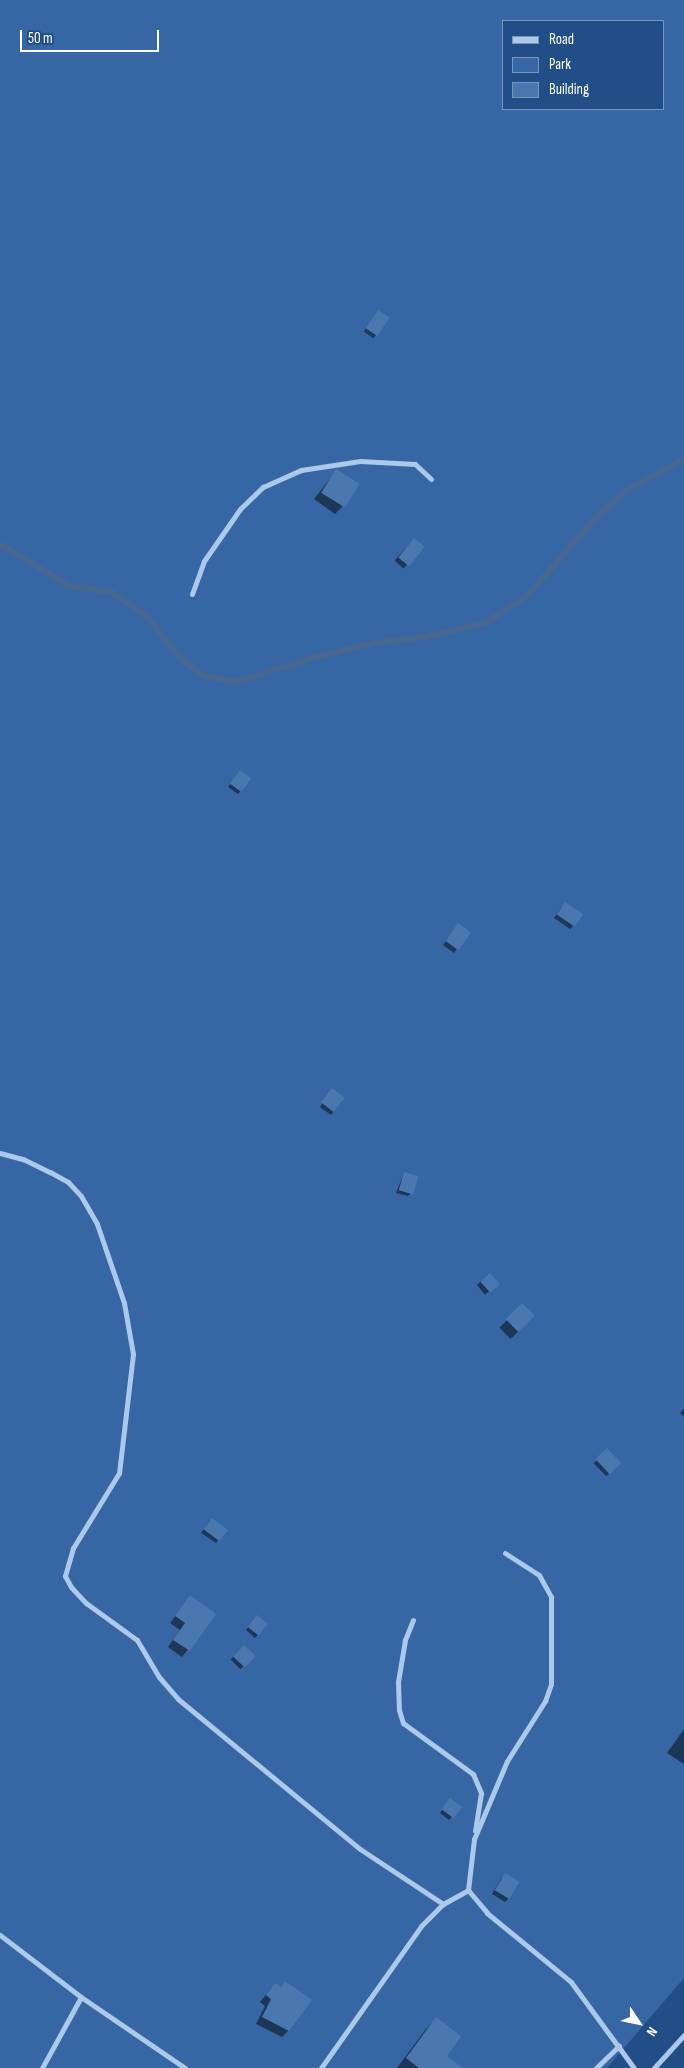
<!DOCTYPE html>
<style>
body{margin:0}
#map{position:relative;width:684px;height:2068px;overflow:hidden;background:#224e87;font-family:"Sofia Sans Condensed",sans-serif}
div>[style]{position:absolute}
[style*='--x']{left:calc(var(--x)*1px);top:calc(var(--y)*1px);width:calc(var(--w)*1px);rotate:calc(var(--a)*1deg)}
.green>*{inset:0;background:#3667a4}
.shadow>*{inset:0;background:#0007;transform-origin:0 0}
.stream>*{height:5.5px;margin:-2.75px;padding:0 2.75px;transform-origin:2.75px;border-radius:2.75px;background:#476790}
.building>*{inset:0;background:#4b77af;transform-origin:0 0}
.street>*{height:5px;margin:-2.5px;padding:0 2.5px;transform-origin:2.5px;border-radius:2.5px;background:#acc8ea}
span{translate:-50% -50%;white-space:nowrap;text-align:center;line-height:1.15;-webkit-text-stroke:4.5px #224e87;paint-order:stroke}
.legend{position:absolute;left:502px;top:20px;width:162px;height:90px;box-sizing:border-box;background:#224e87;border:1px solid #7a95b7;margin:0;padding:6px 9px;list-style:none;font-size:15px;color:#fff}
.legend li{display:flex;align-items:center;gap:10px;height:25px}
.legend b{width:25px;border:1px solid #7a95b7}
.north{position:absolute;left:614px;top:1998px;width:50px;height:50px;-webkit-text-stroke:4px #224e87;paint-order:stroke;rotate:124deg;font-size:14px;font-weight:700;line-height:20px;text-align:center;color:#fff}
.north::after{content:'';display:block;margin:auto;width:18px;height:22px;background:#fff;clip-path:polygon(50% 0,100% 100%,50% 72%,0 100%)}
.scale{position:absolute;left:20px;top:30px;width:139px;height:22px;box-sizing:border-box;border:2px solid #fff;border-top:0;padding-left:6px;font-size:15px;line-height:18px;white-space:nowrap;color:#fff;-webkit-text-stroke:4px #224e87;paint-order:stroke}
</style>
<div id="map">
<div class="green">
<i style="clip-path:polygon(evenodd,0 0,684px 0,684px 1978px,607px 2068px,0 2068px,0 0,503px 21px,663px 21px,663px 109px,503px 109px,503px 21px)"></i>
</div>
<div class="shadow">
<i style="left:378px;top:311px;width:12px;height:25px;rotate:35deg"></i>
<i style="clip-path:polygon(336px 471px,342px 507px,335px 514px,314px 499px)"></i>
<i style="left:414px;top:539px;width:12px;height:29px;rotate:42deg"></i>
<i style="clip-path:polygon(240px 771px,241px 791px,238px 794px,228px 787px)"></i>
<i style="clip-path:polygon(562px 906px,573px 926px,570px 929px,554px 918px)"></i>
<i style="clip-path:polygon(456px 927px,469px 932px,454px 953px,443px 945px)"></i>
<i style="clip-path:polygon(329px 1093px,343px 1098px,331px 1115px,320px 1107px)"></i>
<i style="clip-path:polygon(404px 1173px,411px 1193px,408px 1196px,396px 1193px)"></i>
<i style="left:490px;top:1274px;width:13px;height:17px;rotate:51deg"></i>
<i style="left:522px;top:1305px;width:16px;height:32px;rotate:45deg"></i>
<i style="clip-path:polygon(684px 1408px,684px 1417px,680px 1413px)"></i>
<i style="left:607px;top:1450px;width:18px;height:19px;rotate:45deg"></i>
<i style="clip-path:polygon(209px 1522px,226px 1530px,216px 1543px,201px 1533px)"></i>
<i style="clip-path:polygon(190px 1597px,215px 1614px,182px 1657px,168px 1647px,180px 1630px,170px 1623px)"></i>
<i style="clip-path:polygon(255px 1620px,266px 1625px,255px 1638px,246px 1630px)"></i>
<i style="left:244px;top:1646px;width:14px;height:19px;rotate:45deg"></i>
<i style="clip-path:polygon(684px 1729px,684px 1764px,667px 1753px)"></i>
<i style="clip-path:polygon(448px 1802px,452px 1817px,449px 1820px,440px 1813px)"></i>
<i style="clip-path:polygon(502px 1877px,508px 1899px,505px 1902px,492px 1894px)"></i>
<i style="clip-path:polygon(286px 1982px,288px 2031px,282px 2037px,256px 2024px,265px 2006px,260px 2002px,275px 1984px,280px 1988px)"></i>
<i style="clip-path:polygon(436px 2019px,446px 2068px,397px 2068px,426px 2029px)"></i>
</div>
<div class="stream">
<i style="--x:0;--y:544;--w:82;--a:31"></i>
<i style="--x:70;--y:586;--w:42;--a:8.1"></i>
<i style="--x:112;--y:592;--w:42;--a:34.4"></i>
<i style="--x:147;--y:616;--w:51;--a:52.2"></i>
<i style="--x:178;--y:656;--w:33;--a:38"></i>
<i style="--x:204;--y:676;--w:34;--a:10"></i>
<i style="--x:237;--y:682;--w:79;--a:-17.7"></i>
<i style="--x:312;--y:658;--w:64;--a:-13.6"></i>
<i style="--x:374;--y:643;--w:50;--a:-6.8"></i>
<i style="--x:424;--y:637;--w:63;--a:-12.9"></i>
<i style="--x:485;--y:623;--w:49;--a:-32.4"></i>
<i style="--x:526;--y:597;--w:104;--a:-48.5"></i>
<i style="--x:595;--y:519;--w:42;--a:-42.1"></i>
<i style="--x:626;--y:491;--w:66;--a:-28.9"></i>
</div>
<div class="building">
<i style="left:378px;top:310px;width:14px;height:22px;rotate:34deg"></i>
<i style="left:336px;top:469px;width:28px;height:28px;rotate:32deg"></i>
<i style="left:414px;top:538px;width:14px;height:25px;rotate:39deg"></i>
<i style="left:240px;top:770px;width:14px;height:17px;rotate:36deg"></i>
<i style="left:565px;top:902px;width:22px;height:15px;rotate:34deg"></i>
<i style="left:458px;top:923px;width:16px;height:22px;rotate:35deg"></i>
<i style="left:332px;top:1088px;width:16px;height:18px;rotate:38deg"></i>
<i style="left:404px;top:1172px;width:15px;height:19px;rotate:16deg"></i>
<i style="left:490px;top:1273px;width:15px;height:13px;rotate:48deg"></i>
<i style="left:522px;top:1303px;width:18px;height:23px;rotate:45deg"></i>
<i style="left:607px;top:1448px;width:21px;height:16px;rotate:47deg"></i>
<i style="left:212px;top:1518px;width:20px;height:14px;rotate:37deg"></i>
<i style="clip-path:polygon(190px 1595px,216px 1614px,190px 1651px,173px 1640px,185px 1623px,175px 1616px)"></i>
<i style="left:257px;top:1615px;width:14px;height:15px;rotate:39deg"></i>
<i style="left:244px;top:1645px;width:16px;height:16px;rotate:43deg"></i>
<i style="left:450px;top:1798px;width:15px;height:14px;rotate:37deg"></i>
<i style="left:505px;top:1873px;width:17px;height:20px;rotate:31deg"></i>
<i style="clip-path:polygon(285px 1981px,312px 2000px,289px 2031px,262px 2017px,271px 1999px,266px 1995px,275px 1983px,281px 1987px)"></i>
<i style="clip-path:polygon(436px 2017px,461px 2036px,447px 2056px,463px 2068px,419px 2068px,406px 2058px)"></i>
</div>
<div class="street">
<i style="--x:192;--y:594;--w:35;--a:-70"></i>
<i style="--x:204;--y:561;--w:63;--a:-55.3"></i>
<i style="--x:240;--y:509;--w:32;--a:-44"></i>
<i style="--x:263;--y:487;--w:42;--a:-24.1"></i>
<i style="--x:301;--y:470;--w:60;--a:-8.7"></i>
<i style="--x:360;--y:461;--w:55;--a:3.1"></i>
<i style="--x:415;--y:464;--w:22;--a:43"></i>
<i style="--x:0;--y:1153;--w:24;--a:15"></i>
<i style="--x:23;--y:1159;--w:30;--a:26"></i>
<i style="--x:50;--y:1172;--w:21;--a:29"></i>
<i style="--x:68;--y:1182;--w:19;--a:47"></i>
<i style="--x:81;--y:1196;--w:32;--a:60"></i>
<i style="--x:97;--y:1224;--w:83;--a:71.1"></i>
<i style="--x:124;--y:1303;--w:52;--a:80"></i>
<i style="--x:133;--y:1354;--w:120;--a:96.7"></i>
<i style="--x:119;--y:1473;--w:88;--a:121.5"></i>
<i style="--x:73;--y:1548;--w:29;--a:106"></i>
<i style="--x:65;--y:1576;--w:13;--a:61"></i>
<i style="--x:71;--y:1587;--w:22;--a:47"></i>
<i style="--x:86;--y:1603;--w:63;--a:36"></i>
<i style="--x:137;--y:1640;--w:43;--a:59.3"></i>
<i style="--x:159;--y:1677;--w:29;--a:49"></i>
<i style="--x:178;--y:1699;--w:236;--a:39.5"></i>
<i style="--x:360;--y:1849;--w:100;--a:33.5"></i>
<i style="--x:505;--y:1553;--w:40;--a:32.9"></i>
<i style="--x:539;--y:1575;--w:25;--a:61"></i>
<i style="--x:551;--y:1597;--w:87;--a:90"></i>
<i style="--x:551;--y:1684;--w:18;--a:109"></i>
<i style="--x:545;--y:1701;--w:71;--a:122.3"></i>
<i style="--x:507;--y:1761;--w:85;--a:112.9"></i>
<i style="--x:474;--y:1839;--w:51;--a:96.7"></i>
<i style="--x:468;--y:1890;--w:30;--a:50"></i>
<i style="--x:487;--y:1913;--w:109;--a:39.4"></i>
<i style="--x:571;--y:1982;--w:107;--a:53.8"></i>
<i style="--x:413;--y:1620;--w:22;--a:112"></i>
<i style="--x:405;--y:1640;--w:43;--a:99.5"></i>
<i style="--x:398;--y:1682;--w:28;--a:88"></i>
<i style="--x:399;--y:1710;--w:14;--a:73"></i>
<i style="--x:403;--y:1723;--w:87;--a:36.1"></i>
<i style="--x:473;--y:1774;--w:21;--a:67"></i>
<i style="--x:481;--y:1793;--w:38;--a:99"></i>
<i style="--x:0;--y:1935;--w:102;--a:37.4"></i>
<i style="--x:81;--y:1997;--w:126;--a:34.3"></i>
<i style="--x:42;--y:2068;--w:81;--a:-61.2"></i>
<i style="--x:321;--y:2068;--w:174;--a:-54.8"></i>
<i style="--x:421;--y:1926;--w:31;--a:-45"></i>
<i style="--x:443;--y:1904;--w:29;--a:-29"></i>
<i style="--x:596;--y:2068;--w:32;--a:-44"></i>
<i style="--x:654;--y:2068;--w:45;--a:-47.7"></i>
</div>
<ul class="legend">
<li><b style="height:6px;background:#acc8ea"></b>Road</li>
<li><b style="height:14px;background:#3667a4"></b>Park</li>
<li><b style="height:14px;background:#4b77af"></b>Building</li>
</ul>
<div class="north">N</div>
<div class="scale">50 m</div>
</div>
